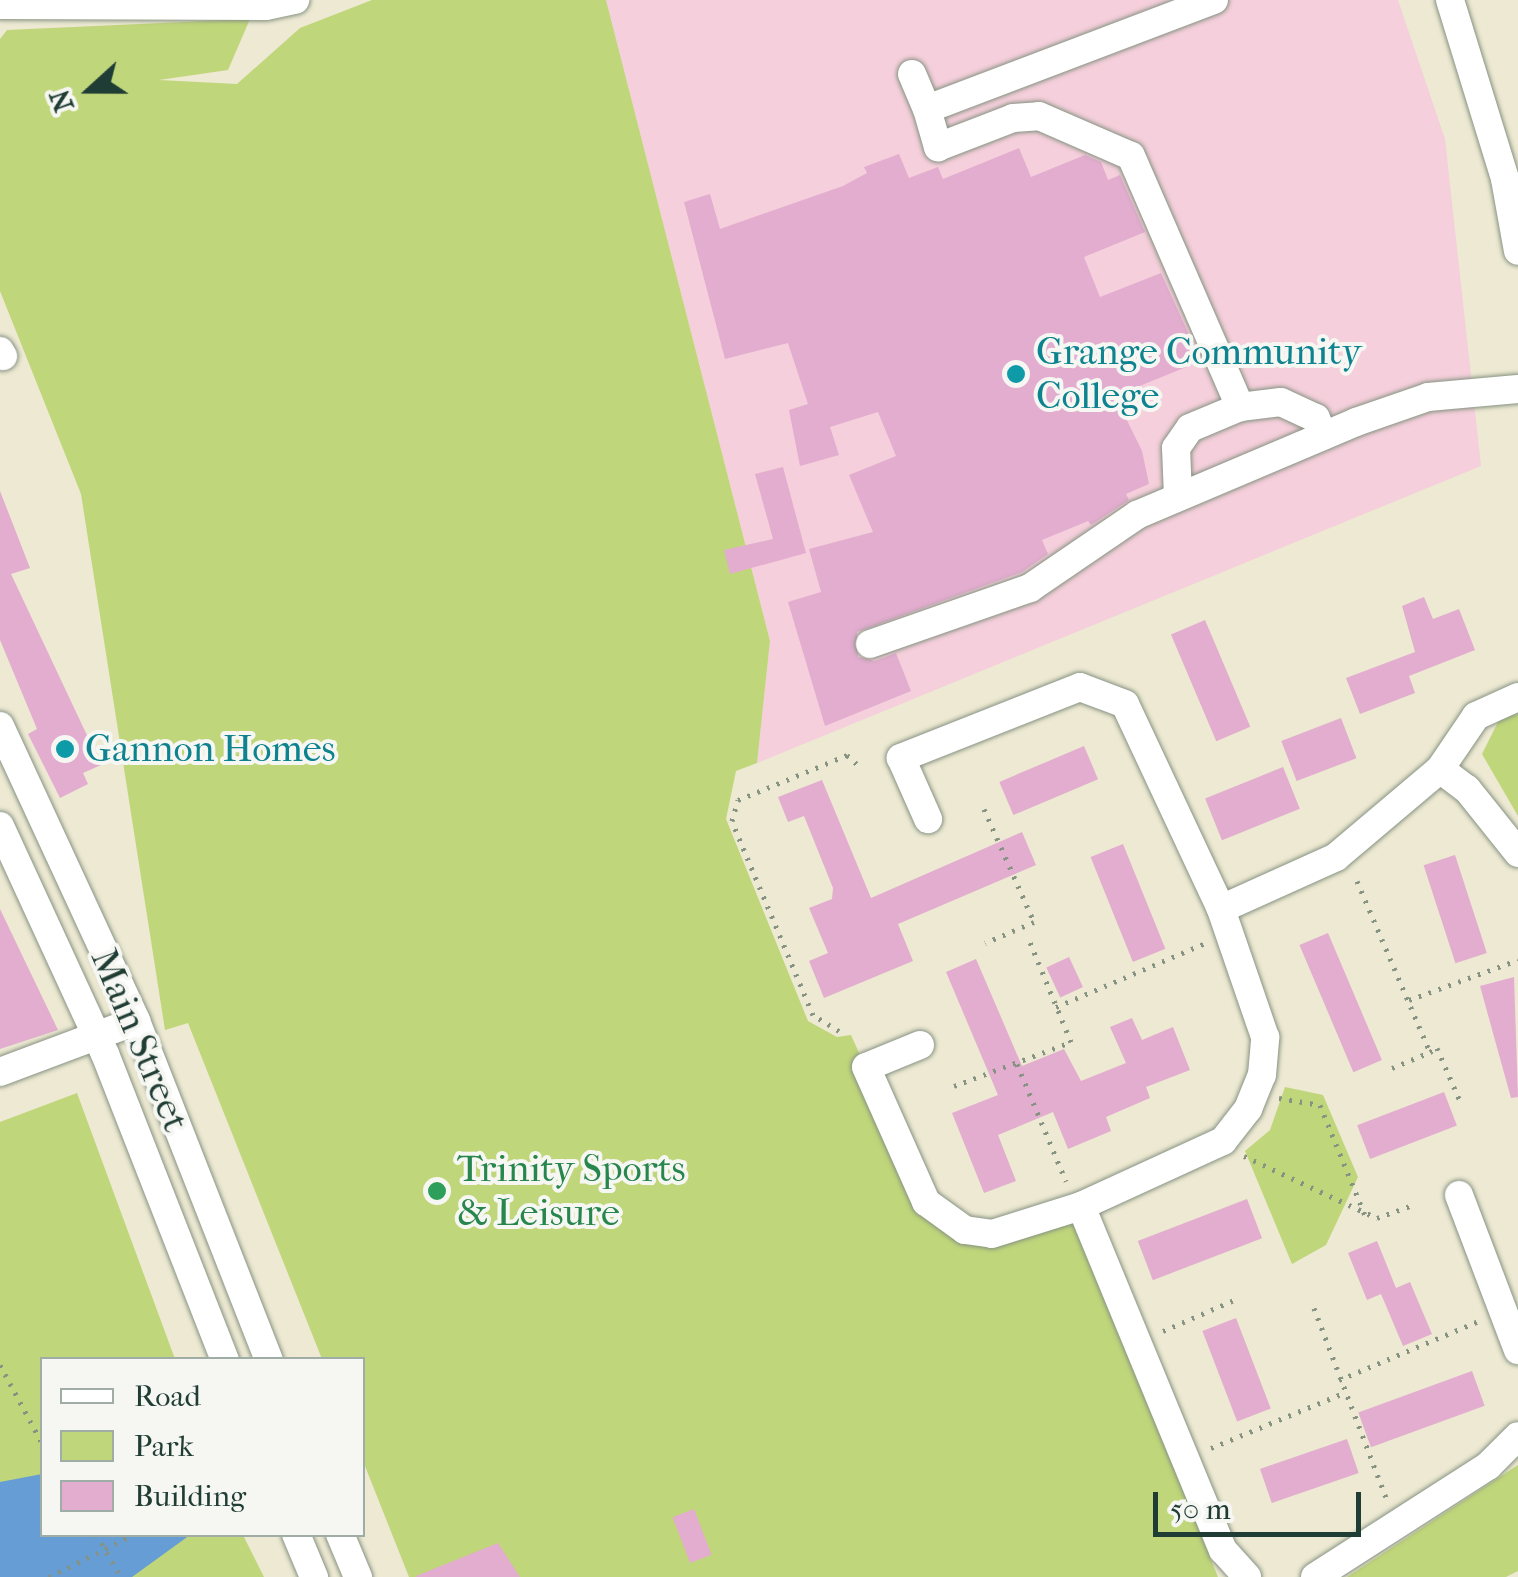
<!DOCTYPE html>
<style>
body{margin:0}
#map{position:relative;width:1518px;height:1577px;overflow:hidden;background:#ede9d2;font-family:"IM FELL French Canon",serif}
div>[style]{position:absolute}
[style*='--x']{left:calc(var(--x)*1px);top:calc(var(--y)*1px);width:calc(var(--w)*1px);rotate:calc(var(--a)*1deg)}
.built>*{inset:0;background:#f5cfdb}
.green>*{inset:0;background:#c0d67a}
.water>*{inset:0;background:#669dd4}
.building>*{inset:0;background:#e2adce;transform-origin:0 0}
.path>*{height:5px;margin-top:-2.5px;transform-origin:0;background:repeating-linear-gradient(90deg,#869383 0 2.5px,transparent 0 10.5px)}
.roads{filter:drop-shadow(0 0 2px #869383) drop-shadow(0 0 2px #869383)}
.minor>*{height:28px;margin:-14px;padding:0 14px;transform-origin:14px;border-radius:14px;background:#fff}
.dots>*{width:28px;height:28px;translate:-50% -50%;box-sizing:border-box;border:5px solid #f6f6f2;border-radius:50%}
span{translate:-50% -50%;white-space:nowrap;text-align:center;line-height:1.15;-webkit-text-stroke:8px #f6f6f2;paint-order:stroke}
.culture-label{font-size:38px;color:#0d838f}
.left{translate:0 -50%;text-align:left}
.street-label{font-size:38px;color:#1f3d34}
.leisure-label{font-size:38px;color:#27864d}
.legend{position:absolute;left:40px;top:1357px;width:325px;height:180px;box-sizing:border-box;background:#f6f6f2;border:2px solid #a0aca6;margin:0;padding:12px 18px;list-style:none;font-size:30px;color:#1f3d34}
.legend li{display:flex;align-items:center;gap:20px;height:50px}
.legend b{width:50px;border:2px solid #a0aca6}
.north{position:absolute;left:40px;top:40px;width:100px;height:100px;-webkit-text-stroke:8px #f6f6f2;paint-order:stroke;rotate:249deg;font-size:28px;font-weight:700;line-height:40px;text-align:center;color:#1f3d34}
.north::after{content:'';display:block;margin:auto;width:35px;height:45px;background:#1f3d34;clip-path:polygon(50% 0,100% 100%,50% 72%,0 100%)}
.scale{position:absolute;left:1153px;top:1492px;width:208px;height:45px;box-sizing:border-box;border:5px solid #1f3d34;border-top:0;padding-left:12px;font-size:30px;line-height:35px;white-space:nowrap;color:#1f3d34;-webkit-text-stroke:8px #f6f6f2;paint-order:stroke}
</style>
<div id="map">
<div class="built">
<i style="clip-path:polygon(606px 0,1398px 0,1445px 139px,1481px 466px,757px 763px,770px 641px)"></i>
</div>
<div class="green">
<i style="clip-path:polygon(372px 0,606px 0,770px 641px,757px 763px,736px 771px,726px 819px,808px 1021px,837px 1037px,851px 1035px,922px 1193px,996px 1241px,1074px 1220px,1218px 1577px,409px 1577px,363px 1461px,362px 1360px,322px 1359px,188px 1023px,165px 1030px,81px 494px,0 291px,0 39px,7px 30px,250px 19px,228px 70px,159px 80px,237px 84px,300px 28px)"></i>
<i style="clip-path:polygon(1518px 714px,1518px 816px,1482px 754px,1500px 718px)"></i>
<i style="clip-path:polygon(1285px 1087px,1323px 1095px,1358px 1177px,1326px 1245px,1292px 1264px,1245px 1151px,1270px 1130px)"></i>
<i style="clip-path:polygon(77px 1093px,175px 1359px,42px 1360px,42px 1534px,243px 1535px,264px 1577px,0 1577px,0 1122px)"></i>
<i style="clip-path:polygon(1518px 1465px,1518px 1571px,1506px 1577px,1347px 1577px)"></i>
</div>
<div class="water">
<i style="clip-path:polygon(42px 1474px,42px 1534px,190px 1535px,132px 1577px,0 1577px,0 1482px)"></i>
</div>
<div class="building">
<i style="clip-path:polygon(1019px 148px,1031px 177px,1085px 155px,1101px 162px,1108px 180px,1120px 175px,1145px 232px,1084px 257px,1100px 297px,1161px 273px,1201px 361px,1115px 396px,1142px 451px,1149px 484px,1126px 494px,1129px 500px,1091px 525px,1088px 521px,1042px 540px,1048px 554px,1022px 572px,857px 632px,858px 657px,875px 661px,896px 653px,911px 691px,825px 726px,788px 602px,821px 592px,809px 549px,873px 532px,849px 475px,896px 456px,878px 412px,830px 427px,839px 455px,800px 466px,789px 410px,808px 404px,788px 343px,725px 359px,684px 202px,710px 194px,720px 229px,843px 186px,867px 173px,864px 167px,899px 154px,909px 178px,938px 167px,943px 179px)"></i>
<i style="clip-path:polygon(783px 467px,806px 553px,730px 574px,724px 550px,773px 539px,755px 474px)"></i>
<i style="clip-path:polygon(0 491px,30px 568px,11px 574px,101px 765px,83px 773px,88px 784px,60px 798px,28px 734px,37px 729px,0 640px)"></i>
<i style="clip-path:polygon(1424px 597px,1433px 619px,1459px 609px,1475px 650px,1409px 676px,1415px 693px,1360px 714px,1346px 678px,1415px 652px,1402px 606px)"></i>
<i style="left:1205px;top:620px;width:116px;height:37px;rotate:67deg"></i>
<i style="left:1341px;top:718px;width:43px;height:64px;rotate:69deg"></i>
<i style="left:1084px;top:746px;width:36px;height:92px;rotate:67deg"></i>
<i style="left:1283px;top:767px;width:45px;height:84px;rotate:68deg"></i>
<i style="clip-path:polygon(822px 780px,871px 898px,1022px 832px,1036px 865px,898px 924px,913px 961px,824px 998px,809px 961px,828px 953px,809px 908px,832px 899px,833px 888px,804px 816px,788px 822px,778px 797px)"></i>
<i style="left:1123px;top:844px;width:113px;height:35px;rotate:68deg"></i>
<i style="left:1455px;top:855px;width:103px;height:33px;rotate:72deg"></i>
<i style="clip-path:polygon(0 909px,58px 1030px,0 1049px)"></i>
<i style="left:1328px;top:933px;width:138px;height:31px;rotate:67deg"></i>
<i style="left:1069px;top:957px;width:33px;height:25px;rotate:65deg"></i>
<i style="clip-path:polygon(976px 959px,1022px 1066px,1064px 1049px,1081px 1081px,1126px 1063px,1110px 1027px,1132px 1018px,1142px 1040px,1173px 1027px,1190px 1070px,1146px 1087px,1150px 1098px,1106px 1117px,1111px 1131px,1068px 1149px,1053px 1112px,998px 1135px,1016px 1181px,984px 1193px,952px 1113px,998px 1095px,946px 972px)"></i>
<i style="clip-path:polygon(1514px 977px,1518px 1097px,1511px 1098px,1480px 986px)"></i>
<i style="left:1444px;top:1092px;width:36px;height:93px;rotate:69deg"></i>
<i style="left:1247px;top:1199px;width:42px;height:117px;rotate:69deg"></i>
<i style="clip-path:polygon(1377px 1241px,1396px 1288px,1410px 1282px,1432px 1334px,1403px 1346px,1381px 1294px,1367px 1300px,1348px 1253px)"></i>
<i style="left:1236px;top:1318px;width:97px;height:36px;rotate:69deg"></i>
<i style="left:1472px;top:1371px;width:37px;height:121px;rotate:70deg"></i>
<i style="left:1347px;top:1439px;width:36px;height:92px;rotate:71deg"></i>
<i style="left:694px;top:1509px;width:49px;height:23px;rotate:69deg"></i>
<i style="clip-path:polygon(498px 1543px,520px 1577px,416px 1577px,416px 1576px)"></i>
</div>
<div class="path">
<i style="--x:984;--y:809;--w:124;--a:66.1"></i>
<i style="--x:1034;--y:922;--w:53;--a:156.8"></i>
<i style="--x:1357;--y:881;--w:186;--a:66.9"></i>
<i style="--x:1430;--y:1052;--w:8;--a:-30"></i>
<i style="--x:1437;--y:1048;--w:58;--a:66.5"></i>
<i style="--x:1409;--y:1000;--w:116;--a:-20.2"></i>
<i style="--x:1056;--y:1007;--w:162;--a:-23.2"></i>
<i style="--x:839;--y:1031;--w:31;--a:-148"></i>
<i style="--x:813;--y:1015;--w:210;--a:-112.7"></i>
<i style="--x:732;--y:821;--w:22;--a:-74"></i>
<i style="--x:738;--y:800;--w:118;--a:-22.4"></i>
<i style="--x:847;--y:755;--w:15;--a:42"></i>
<i style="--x:1017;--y:1064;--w:127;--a:67.3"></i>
<i style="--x:1392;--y:1068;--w:41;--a:-22.8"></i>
<i style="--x:954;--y:1086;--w:125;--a:-20.6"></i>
<i style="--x:1071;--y:1042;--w:113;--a:-112.3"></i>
<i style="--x:1279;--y:1098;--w:42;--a:9.7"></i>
<i style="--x:1320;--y:1105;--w:119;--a:67.8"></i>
<i style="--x:1244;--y:1156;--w:147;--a:25"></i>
<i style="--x:1377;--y:1218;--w:37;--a:-20"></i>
<i style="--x:1314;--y:1308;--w:205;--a:69.2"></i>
<i style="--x:1163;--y:1331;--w:77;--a:-23.6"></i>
<i style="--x:0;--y:1365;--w:89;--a:61.7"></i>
<i style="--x:1339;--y:1380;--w:152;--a:-22.9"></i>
<i style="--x:1211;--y:1448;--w:144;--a:-22.5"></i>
<i style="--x:96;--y:1534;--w:50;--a:59.8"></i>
<i style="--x:49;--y:1577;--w:96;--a:-26.6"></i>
</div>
<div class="roads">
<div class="minor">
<i style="--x:1450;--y:0;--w:187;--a:72.9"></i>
<i style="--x:1505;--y:179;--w:73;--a:79.8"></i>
<i style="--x:0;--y:5;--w:266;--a:0.2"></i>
<i style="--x:266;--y:6;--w:30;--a:-12"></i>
<i style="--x:912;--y:74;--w:38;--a:67"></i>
<i style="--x:927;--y:109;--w:307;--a:-20.8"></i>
<i style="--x:927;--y:109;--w:40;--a:74"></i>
<i style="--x:938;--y:147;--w:80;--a:-21.1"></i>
<i style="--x:1013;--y:118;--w:26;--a:-4"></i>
<i style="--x:1039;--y:116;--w:100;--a:23.5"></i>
<i style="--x:1131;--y:156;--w:274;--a:66.5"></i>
<i style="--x:0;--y:351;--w:6;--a:59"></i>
<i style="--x:1178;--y:497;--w:49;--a:-92.3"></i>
<i style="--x:1176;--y:448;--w:24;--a:-55"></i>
<i style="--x:1190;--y:428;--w:54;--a:-22.8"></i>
<i style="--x:1240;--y:407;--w:41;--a:-7"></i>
<i style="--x:1281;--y:402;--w:38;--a:25"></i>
<i style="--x:1316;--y:418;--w:19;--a:69"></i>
<i style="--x:870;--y:644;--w:170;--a:-19.3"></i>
<i style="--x:1030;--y:588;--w:130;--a:-34.3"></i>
<i style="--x:1137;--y:515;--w:238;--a:-23"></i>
<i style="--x:1356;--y:422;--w:76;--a:-19.1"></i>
<i style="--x:1428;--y:397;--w:90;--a:-5.1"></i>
<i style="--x:0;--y:726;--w:325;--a:65.2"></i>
<i style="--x:136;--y:1021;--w:364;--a:68.6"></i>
<i style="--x:1440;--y:769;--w:34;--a:37"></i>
<i style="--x:1467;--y:789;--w:82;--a:51.4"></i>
<i style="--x:0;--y:826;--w:251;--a:65.3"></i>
<i style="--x:105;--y:1054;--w:329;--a:68.6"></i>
<i style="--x:1221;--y:909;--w:126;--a:-24.3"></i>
<i style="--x:1336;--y:857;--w:136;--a:-40.2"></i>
<i style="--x:1440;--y:769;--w:64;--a:-55.8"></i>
<i style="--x:1476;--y:716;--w:46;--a:-24.3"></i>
<i style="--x:920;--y:1045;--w:58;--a:157.8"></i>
<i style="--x:866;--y:1067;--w:148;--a:66"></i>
<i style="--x:926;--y:1202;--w:48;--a:35.7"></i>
<i style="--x:965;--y:1230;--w:27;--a:8"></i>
<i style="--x:992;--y:1234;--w:93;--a:-17.5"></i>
<i style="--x:1081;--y:1206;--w:156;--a:-24.6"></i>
<i style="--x:1223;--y:1141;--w:41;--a:-52"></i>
<i style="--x:1248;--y:1109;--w:37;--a:-68"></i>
<i style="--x:1262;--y:1075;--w:38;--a:-85"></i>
<i style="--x:1265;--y:1037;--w:135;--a:-109"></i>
<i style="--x:1221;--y:909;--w:226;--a:-115.1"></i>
<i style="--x:1125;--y:704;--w:48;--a:-159.3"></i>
<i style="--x:1080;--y:687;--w:193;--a:158.4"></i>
<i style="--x:901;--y:758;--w:67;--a:66.1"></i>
<i style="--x:0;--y:1072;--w:145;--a:-20.6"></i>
<i style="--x:1459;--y:1195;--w:166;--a:69.2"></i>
<i style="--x:1081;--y:1206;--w:372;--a:67.6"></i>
<i style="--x:1223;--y:1550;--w:36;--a:48"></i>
<i style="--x:296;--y:1534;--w:47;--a:67.3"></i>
<i style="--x:340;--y:1534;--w:47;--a:67.3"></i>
<i style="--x:1315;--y:1577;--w:206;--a:-32.7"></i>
<i style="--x:1488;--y:1466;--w:42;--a:-45"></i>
</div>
</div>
<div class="dots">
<i style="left:1016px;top:374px;background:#0f9aa8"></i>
<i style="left:65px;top:749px;background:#0f9aa8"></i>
<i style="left:437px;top:1191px;background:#2e9e5b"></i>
</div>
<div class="culture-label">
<span class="left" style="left:1036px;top:374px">Grange Community<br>College</span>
<span class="left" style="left:85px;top:749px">Gannon Homes</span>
</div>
<div class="street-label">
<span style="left:140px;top:1040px;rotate:67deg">Main Street</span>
</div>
<div class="leisure-label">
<span class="left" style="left:457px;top:1191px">Trinity Sports<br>&amp; Leisure</span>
</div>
<ul class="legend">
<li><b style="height:12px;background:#fff"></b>Road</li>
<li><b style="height:28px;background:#c0d67a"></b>Park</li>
<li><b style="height:28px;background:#e2adce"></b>Building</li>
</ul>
<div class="north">N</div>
<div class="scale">50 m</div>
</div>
